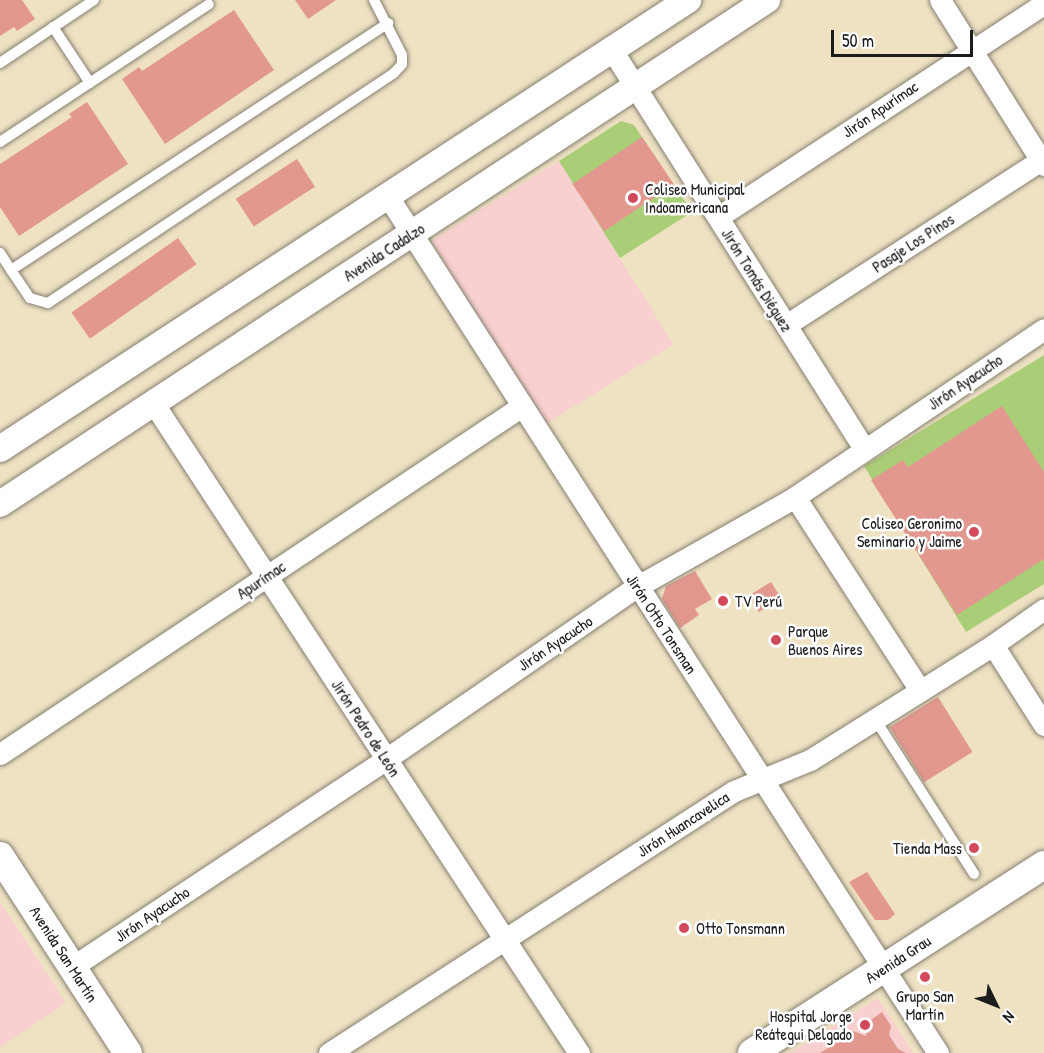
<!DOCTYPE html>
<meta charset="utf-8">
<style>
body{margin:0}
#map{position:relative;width:1044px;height:1053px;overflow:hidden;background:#eee2c3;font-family:"Patrick Hand",sans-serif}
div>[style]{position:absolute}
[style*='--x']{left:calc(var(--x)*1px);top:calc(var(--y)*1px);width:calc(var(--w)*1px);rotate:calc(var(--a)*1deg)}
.built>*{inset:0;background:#f7d0cf;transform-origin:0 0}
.green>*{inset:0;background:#aace77}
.building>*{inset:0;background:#e2988e;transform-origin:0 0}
.roads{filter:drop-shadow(0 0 2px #857f70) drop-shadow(0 0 2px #857f70)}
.service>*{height:10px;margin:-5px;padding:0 5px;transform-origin:5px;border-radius:5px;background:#fff}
.minor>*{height:21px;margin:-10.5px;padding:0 10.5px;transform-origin:10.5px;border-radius:10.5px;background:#fff}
.tertiary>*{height:26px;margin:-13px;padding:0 13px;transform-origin:13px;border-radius:13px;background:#fff}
.secondary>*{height:28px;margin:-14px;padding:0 14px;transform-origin:14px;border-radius:14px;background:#fff}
.dots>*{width:16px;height:16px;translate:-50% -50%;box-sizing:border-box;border:3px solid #fff;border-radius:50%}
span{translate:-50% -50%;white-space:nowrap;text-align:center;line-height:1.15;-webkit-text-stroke:5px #fff;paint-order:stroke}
.street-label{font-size:16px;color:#1c1c1c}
.poi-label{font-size:16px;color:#1c1c1c}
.left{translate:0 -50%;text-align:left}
.right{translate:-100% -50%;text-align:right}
.north{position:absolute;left:966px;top:975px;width:60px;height:60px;-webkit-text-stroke:4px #fff;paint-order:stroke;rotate:133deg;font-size:16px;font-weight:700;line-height:24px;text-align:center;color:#1c1c1c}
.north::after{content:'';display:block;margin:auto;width:21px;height:27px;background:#1c1c1c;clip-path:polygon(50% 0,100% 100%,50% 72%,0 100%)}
.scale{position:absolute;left:831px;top:30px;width:142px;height:27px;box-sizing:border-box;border:3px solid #1c1c1c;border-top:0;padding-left:8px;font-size:18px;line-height:21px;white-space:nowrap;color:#1c1c1c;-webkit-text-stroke:4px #fff;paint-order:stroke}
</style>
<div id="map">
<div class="built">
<i style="left:559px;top:161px;width:216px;height:151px;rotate:58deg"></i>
<i style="clip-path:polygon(0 902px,66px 1003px,0 1048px)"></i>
<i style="clip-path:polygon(878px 998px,913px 1053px,790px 1053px)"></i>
</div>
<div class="green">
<i style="clip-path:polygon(621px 121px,634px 125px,692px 212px,620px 258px,559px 161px)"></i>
<i style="clip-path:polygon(1044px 355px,1044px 584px,966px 632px,864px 466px)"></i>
</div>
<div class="building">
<i style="clip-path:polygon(0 0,22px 0,35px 19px,17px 31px,14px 27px,0 36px)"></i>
<i style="clip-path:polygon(295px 0,336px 0,308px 19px)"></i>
<i style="clip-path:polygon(234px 10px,274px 70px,165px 144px,122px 79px,139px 67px,142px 71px)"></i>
<i style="clip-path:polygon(87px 102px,128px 164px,19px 236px,0 207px,0 164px,72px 117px,69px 114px)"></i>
<i style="left:642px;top:137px;width:57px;height:84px;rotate:56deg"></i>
<i style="left:297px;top:159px;width:33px;height:73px;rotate:57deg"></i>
<i style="left:178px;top:238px;width:32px;height:130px;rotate:55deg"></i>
<i style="clip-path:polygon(1002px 406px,1044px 472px,1044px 559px,957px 615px,871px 480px,903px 460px,908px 467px)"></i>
<i style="clip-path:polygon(695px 571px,712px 599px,695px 609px,699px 615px,680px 628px,662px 599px,666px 586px)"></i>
<i style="left:771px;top:582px;width:19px;height:26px;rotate:58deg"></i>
<i style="left:938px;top:697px;width:65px;height:57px;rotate:58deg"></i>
<i style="clip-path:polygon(867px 872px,895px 914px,888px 920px,875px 920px,849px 882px)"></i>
<i style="clip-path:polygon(882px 1012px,891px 1026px,889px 1035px,898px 1049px,906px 1053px,820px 1053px,853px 1031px,866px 1036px,868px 1022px)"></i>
</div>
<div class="roads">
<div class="service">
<i style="--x:53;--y:27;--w:67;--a:56.5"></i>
<i style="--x:0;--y:63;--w:113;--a:-33.8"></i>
<i style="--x:0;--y:142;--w:250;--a:-33.4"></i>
<i style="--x:0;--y:253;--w:20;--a:57"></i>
<i style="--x:11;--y:270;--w:451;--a:-33.2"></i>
<i style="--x:11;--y:270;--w:34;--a:56"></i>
<i style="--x:30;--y:298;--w:19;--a:16"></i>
<i style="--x:48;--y:303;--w:415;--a:-33.6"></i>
<i style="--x:394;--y:73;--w:12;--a:-48"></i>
<i style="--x:402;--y:64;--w:9;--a:-90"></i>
<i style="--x:402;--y:55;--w:62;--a:-117"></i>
<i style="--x:875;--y:719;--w:184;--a:57.4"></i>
</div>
<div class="minor">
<i style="--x:940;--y:0;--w:195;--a:57.8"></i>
<i style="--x:612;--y:50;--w:472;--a:57.7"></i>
<i style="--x:387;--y:195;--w:1020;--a:57.29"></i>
<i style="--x:718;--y:217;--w:389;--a:-33.2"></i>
<i style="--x:786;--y:325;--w:304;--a:-32.9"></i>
<i style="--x:154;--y:404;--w:776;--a:56.78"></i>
<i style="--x:795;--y:497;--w:230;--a:57.1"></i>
<i style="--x:993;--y:645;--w:95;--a:57.5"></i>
<i style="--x:0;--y:754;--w:627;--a:-33.69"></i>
<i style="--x:72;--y:967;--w:377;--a:-33.5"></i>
<i style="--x:386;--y:759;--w:306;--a:-34.5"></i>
<i style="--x:638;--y:586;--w:180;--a:-29.5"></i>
<i style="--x:795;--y:497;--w:300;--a:-34"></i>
<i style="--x:329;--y:1053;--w:482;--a:-32.9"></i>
<i style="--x:734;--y:791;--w:82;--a:-22.2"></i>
<i style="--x:810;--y:760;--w:216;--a:-32.1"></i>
<i style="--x:993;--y:645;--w:62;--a:-35.2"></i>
</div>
<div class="tertiary">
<i style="--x:0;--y:449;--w:822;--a:-33.13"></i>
<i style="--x:0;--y:504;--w:918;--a:-33.31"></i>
</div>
<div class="secondary">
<i style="--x:0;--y:856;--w:235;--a:57"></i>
<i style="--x:752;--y:1053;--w:347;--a:-32.8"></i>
</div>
</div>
<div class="dots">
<i style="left:633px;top:198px;background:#d1495b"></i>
<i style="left:974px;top:532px;background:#d1495b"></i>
<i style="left:723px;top:601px;background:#d1495b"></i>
<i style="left:776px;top:640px;background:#d1495b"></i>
<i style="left:974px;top:848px;background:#d1495b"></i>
<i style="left:684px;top:928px;background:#d1495b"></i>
<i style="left:925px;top:977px;background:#d1495b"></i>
<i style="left:865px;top:1025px;background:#d1495b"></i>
</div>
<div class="street-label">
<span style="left:880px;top:109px;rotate:-34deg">Jirón Apurímac</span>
<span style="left:913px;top:243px;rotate:-33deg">Pasaje Los Pinos</span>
<span style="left:384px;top:252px;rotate:-33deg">Avenida Cadalzo</span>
<span style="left:757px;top:280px;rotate:58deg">Jirón Tomás Diéguez</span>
<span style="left:965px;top:382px;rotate:-34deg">Jirón Ayacucho</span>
<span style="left:261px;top:580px;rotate:-34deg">Apurímac</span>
<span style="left:662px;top:624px;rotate:57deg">Jirón Otto Tonsman</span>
<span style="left:555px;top:643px;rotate:-34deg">Jirón Ayacucho</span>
<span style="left:366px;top:728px;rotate:57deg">Jirón Pedro de León</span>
<span style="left:683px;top:824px;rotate:-33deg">Jirón Huancavelica</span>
<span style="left:152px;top:914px;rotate:-34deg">Jirón Ayacucho</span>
<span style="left:64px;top:954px;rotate:57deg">Avenida San Martín</span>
<span style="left:898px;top:959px;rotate:-33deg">Avenida Grau</span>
</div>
<div class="poi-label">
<span class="left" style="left:645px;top:198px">Coliseo Municipal<br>Indoamericana</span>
<span class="right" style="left:962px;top:532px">Coliseo Geronimo<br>Seminario y Jaime</span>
<span class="left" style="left:735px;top:601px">TV Perú</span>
<span class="left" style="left:788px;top:640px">Parque<br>Buenos Aires</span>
<span class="right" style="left:962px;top:848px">Tienda Mass</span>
<span class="left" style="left:696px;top:928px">Otto Tonsmann</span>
<span style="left:925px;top:1005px">Grupo San<br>Martín</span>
<span class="right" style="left:852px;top:1025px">Hospital Jorge<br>Reátegui Delgado</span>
</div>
<div class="north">N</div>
<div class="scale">50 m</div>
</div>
